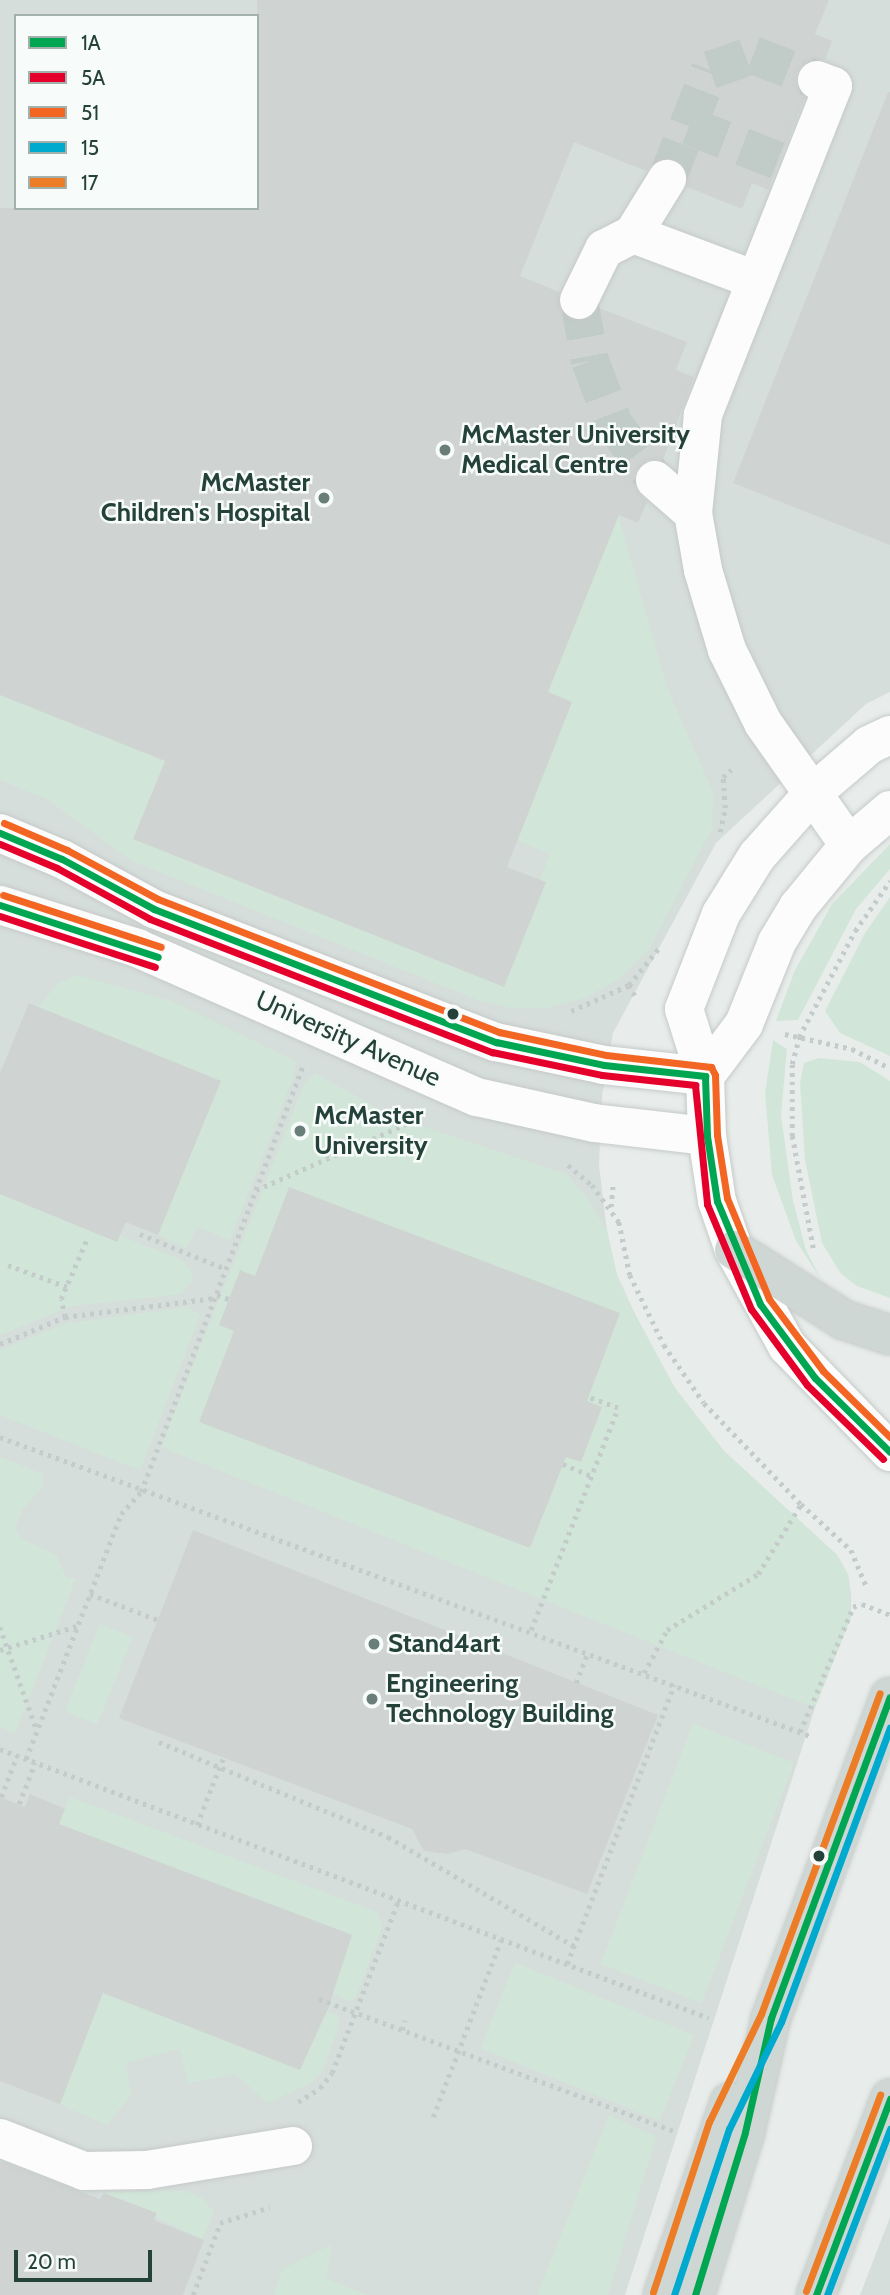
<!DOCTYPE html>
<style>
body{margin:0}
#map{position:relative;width:890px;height:2295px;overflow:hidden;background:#e8edeb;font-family:Cabin,sans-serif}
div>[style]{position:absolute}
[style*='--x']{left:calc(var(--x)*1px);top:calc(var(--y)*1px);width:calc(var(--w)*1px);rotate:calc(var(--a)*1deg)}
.built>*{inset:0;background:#d6dedb}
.green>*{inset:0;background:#d1e6d8;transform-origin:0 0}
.building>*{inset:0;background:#cfd4d2}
.minor-tunnel>*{height:38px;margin-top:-19px;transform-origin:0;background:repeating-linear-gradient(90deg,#c1cbc8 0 38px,transparent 0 57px)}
.path>*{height:4.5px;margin-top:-2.25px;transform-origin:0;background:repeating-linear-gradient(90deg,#c3ccca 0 3.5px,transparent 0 8.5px)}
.roads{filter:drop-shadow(0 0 2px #c5cac8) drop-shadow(0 0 2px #c5cac8)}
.minor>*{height:38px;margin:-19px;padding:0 19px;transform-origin:19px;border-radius:19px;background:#fcfcfc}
.major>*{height:38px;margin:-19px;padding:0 19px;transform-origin:19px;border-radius:19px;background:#cfd7d5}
.path-bridge>*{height:4.5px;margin-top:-2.25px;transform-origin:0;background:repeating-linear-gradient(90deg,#c3ccca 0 3.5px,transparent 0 8.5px)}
.bus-1>*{height:7px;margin:-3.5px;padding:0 3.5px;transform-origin:3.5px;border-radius:3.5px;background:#00a651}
.bus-2>*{height:7px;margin:-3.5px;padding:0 3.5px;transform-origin:3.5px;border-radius:3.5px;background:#e4002b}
.bus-3>*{height:7px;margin:-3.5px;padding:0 3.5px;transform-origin:3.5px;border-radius:3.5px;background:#f26522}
.bus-4>*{height:7px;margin:-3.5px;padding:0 3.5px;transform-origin:3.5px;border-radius:3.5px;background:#00a9ce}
.bus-5>*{height:7px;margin:-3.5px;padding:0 3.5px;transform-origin:3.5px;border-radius:3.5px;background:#ec7d26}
.dots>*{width:19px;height:19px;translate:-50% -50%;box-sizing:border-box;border:4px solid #f7fbf9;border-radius:50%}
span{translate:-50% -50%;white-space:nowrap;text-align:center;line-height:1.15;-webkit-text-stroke:5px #f7fbf9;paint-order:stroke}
.poi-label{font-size:26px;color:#24423a;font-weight:700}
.left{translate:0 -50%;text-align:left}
.right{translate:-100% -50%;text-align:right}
.street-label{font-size:26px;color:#24423a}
.legend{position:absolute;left:14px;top:14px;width:245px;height:196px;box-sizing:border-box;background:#f7fbf9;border:2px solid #a3b1ad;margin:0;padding:9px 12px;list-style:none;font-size:21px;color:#24423a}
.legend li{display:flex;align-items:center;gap:14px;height:35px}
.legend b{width:35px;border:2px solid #a3b1ad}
.scale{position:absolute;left:14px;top:2250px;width:138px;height:32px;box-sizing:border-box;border:4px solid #24423a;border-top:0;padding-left:9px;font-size:21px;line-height:24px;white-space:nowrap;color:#24423a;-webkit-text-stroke:5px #f7fbf9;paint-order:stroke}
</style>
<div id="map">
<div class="built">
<i style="clip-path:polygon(evenodd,0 0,890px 0,890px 692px,866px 704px,716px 843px,613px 1033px,602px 1096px,599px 1165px,607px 1231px,617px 1275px,648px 1342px,675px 1388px,724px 1451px,837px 1555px,848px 1574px,851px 1595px,851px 1617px,815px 1708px,625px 2295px,0 2295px,0 0,16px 16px,257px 16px,257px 208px,16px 208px,16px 16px)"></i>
<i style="clip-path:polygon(890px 2217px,890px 2295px,860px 2295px)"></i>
</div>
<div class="green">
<i style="clip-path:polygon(618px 515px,667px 688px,713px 793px,712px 828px,648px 951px,620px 978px,587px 997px,547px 1008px,511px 1008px,478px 1000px,132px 861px,47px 799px,0 780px,0 695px,165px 761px,134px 839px,504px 987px,546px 883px,540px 880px,550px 854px,518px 840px,572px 702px,548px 692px)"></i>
<i style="clip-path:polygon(890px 844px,890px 869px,856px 909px,798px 1020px,776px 1021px,794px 972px,832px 904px)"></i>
<i style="clip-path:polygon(890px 897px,890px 1056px,840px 1033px,825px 1011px,865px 933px)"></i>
<i style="clip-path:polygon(77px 975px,171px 1001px,295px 1061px,294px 1075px,230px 1240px,197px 1227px,186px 1248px,158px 1235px,39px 1007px,57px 984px)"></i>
<i style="clip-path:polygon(773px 1040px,787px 1049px,781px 1115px,793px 1201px,806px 1250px,822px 1281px,796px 1241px,772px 1175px,765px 1093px)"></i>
<i style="clip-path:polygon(819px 1058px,860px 1062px,890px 1081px,890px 1298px,857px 1286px,841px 1274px,822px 1243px,805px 1160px,800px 1083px,804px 1063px)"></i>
<i style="clip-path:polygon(315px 1073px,393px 1117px,566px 1174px,585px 1196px,607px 1231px,617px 1276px,633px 1310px,675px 1388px,724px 1451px,837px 1555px,848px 1574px,851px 1617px,815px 1708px,161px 1447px,304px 1085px)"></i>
<i style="clip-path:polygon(0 1194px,117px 1242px,120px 1236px,179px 1259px,191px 1269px,192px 1281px,181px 1294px,72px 1306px,0 1335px)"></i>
<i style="clip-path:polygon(187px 1307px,200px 1315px,140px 1470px,0 1415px,0 1350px,65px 1324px)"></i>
<i style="clip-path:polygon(0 1457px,43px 1474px,42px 1487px,22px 1510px,15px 1528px,22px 1539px,56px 1555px,67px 1579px,76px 1578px,15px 1733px,0 1727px)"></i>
<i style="left:100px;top:1624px;width:35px;height:94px;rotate:22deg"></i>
<i style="left:693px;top:1724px;width:108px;height:257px;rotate:21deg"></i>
<i style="clip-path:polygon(70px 1797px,377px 1912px,382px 1927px,356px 1997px,350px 2001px,333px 1994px,351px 1934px,59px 1824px)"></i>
<i style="left:515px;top:1963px;width:193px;height:92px;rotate:22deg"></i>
<i style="clip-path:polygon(103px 1993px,300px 2070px,327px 2012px,338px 2015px,339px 2025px,323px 2069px,311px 2083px,267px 2103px,236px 2074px,188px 2083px,180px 2049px,125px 2063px,131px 2094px,107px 2125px,60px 2104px)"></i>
<i style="clip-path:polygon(609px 2116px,656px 2136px,608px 2295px,537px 2295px)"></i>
<i style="clip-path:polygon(184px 2191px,201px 2197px,214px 2212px,202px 2239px,103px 2192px)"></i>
<i style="clip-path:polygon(331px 2245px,326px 2279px,368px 2295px,273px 2295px,283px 2269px)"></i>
</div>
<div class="building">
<i style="clip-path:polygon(257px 0,829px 0,815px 34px,832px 41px,825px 60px,813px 59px,797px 72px,796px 84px,805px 97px,768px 190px,752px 183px,742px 209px,687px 187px,687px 169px,678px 160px,657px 159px,646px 171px,574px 142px,520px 276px,559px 292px,561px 312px,570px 320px,591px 318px,599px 308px,687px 342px,676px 370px,694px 377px,663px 460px,647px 460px,634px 475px,635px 488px,647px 502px,638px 523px,619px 515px,548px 692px,572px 702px,507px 867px,546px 882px,504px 987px,133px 839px,165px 761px,0 695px,0 208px,257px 208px)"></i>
<i style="clip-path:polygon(888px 92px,890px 92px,890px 545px,733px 483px)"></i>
<i style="clip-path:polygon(29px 1003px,221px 1081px,158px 1235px,126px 1222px,117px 1242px,0 1194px,0 1073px)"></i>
<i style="clip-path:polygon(289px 1187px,620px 1313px,587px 1401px,602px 1407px,581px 1462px,566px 1457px,530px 1548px,199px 1422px,234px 1331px,219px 1325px,229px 1299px,240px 1270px,255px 1276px)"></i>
<i style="clip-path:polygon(193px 1530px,658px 1715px,587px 1894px,465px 1849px,448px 1854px,424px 1851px,412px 1829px,119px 1718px)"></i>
<i style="clip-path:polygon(30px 1794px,65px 1809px,59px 1824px,352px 1935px,329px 2006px,300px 2070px,103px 1993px,60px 2104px,0 2081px,0 1797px,25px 1807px)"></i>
<i style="clip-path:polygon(0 2161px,100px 2199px,104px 2193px,157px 2213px,154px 2220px,204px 2240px,183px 2295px,0 2295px)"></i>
</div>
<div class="minor-tunnel">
<i style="--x:689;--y:126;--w:102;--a:21.3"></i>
<i style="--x:667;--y:179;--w:117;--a:-68.5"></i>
<i style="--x:710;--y:70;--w:46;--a:-19.2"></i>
<i style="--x:753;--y:55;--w:69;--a:21.3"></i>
<i style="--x:579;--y:300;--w:62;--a:79.8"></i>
<i style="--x:590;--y:361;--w:67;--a:69.1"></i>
<i style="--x:614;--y:424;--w:69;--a:53.8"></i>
</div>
<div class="path">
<i style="--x:720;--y:832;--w:25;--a:-78"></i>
<i style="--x:725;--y:808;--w:31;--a:-94"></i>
<i style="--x:723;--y:777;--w:11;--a:-41"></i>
<i style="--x:629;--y:985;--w:48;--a:-51"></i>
<i style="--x:571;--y:1011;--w:64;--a:-24.1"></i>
<i style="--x:629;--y:985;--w:13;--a:61"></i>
<i style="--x:785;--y:1034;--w:69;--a:12.6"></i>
<i style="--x:852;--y:1049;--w:42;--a:26.6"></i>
<i style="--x:568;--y:1165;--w:31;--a:40"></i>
<i style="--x:592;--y:1185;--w:46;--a:53.9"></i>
<i style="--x:619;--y:1222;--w:54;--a:78.3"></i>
<i style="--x:630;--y:1275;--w:78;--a:64.1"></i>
<i style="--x:664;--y:1345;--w:70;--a:55.4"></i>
<i style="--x:704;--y:1403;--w:140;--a:46.2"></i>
<i style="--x:256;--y:1190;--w:176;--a:-23.8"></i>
<i style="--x:611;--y:1207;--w:21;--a:-85"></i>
<i style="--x:140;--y:1234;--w:93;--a:22.1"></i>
<i style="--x:813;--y:1248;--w:114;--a:-100.6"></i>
<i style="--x:792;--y:1136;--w:72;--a:-90"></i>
<i style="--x:792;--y:1064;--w:28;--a:-75"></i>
<i style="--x:799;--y:1037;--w:120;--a:-62.2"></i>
<i style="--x:855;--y:931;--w:61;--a:-55"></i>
<i style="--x:8;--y:1265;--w:63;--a:20.4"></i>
<i style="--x:217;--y:1295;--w:13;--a:18"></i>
<i style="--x:65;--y:1317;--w:18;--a:-103"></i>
<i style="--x:61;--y:1299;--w:65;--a:-66.6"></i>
<i style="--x:0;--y:1344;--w:70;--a:-22.6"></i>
<i style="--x:65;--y:1317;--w:151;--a:-7.2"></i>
<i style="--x:0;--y:1437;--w:867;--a:20.25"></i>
<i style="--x:563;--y:1464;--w:30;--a:23"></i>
<i style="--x:90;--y:1594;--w:73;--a:20.9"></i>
<i style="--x:0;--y:1627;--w:110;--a:70.4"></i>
<i style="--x:531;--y:1630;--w:238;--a:-68.6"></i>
<i style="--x:618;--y:1408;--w:32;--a:-160"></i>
<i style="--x:0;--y:1650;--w:81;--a:-17.3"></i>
<i style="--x:644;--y:1673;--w:49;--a:-61.9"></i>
<i style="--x:667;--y:1630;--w:107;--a:-31.6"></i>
<i style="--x:758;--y:1574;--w:82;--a:-58.4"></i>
<i style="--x:801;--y:1504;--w:68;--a:42.6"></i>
<i style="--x:851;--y:1550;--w:38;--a:67"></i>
<i style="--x:576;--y:1683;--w:33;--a:-69"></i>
<i style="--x:800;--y:1732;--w:136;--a:-67"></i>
<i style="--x:853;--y:1607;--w:9;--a:-18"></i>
<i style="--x:862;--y:1604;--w:30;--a:21"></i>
<i style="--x:159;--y:1742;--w:248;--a:22.5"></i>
<i style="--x:388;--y:1837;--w:216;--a:30.4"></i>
<i style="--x:0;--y:1749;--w:758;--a:20.78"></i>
<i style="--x:26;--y:1759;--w:263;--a:-68.8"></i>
<i style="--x:121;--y:1514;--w:30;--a:-48"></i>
<i style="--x:141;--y:1492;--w:456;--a:-69.2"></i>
<i style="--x:1;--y:1797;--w:44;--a:-68.7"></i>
<i style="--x:19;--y:1804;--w:44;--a:-68.7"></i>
<i style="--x:197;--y:1825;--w:42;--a:-69"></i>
<i style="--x:567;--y:1964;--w:299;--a:-69"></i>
<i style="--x:319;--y:1999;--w:378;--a:20.4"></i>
<i style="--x:402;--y:2030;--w:10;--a:-73"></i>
<i style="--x:298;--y:2102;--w:26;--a:-32"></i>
<i style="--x:320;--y:2088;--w:19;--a:-51"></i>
<i style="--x:332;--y:2073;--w:184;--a:-69"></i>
<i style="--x:433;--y:2117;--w:190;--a:-69"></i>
<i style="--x:193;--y:2295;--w:77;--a:-69.4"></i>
<i style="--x:220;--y:2223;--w:52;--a:-17.7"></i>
</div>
<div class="roads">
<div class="minor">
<i style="--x:817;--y:80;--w:17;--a:21"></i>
<i style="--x:833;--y:86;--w:354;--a:111.6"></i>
<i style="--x:703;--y:415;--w:99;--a:95.8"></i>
<i style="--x:693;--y:513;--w:58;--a:80"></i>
<i style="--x:703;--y:570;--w:84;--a:73.3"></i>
<i style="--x:727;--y:650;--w:81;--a:63.7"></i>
<i style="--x:763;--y:723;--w:149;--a:54.8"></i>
<i style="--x:633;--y:234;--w:65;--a:-58.3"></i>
<i style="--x:579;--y:300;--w:57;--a:-63.9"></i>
<i style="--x:604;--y:249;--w:33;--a:-27"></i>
<i style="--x:633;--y:234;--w:128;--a:20.6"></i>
<i style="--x:655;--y:480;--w:50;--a:41"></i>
<i style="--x:890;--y:735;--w:23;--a:155"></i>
<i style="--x:869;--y:745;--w:74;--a:139.4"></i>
<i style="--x:813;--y:793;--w:84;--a:131.6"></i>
<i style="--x:757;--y:856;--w:68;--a:121.8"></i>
<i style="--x:721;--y:914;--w:102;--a:111.3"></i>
<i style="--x:684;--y:1009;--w:70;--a:72.6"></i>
<i style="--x:705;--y:1076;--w:60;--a:88.1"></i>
<i style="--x:707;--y:1136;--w:66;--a:81.3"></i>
<i style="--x:717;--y:1201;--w:52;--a:70.9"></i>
<i style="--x:734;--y:1250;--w:110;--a:61.1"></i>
<i style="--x:787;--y:1346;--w:148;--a:45.8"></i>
<i style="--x:0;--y:833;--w:67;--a:22.8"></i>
<i style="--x:62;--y:859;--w:105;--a:28.5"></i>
<i style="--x:154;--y:909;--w:367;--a:21.3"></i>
<i style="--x:496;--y:1042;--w:110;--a:12"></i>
<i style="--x:604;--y:1065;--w:102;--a:6.2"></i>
<i style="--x:0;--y:905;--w:144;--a:17.4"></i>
<i style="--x:137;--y:948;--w:371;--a:23.7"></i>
<i style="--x:477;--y:1097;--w:120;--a:12.5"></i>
<i style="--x:594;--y:1123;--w:114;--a:6.6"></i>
<i style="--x:705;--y:1076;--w:65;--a:-53.1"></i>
<i style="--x:744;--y:1024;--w:88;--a:-68.1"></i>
<i style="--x:777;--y:942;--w:41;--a:-59"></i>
<i style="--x:798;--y:907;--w:80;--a:-50.6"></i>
<i style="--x:849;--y:845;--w:54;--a:-40.5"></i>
<i style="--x:0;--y:2138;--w:90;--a:21.4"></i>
<i style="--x:84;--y:2171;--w:63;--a:-0.9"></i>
<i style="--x:147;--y:2170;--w:148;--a:-9.3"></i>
</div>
<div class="major">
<i style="--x:734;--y:1250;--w:130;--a:32.5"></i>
<i style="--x:844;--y:1320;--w:48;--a:18.1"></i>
<i style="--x:663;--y:2295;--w:204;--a:-70.9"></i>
<i style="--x:695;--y:2295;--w:170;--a:-72.9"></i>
<i style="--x:745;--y:2132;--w:117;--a:-77.2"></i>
<i style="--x:771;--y:2018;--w:342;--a:-69.7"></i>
<i style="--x:816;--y:2295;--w:210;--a:-69.3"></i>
</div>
</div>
<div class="path-bridge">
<i style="--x:212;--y:1786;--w:29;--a:-68"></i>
</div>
<div class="bus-1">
<i style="--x:0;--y:833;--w:67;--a:22.8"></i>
<i style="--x:62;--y:859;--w:105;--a:28.5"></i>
<i style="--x:154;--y:909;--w:367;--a:21.3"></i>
<i style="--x:496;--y:1042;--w:110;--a:12"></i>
<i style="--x:604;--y:1065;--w:102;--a:6.2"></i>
<i style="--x:705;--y:1076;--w:60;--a:88.1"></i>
<i style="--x:707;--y:1136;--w:66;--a:81.3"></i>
<i style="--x:717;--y:1201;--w:112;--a:67.3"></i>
<i style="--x:760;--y:1304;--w:92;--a:53.4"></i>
<i style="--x:815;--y:1378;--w:105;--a:44.6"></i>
<i style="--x:0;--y:905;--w:166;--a:18.2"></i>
<i style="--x:695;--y:2295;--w:170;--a:-72.9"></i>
<i style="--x:745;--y:2132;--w:117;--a:-77.2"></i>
<i style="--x:771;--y:2018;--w:342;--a:-69.7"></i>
<i style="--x:816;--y:2295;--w:210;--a:-69.3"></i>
</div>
<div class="bus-2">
<i style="--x:0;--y:844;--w:62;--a:22.8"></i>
<i style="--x:57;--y:868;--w:106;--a:28.7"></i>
<i style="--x:150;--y:919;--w:367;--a:21.3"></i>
<i style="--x:492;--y:1052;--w:112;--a:11.8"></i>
<i style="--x:602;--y:1075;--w:94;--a:6.1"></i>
<i style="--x:695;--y:1085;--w:120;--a:84.2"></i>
<i style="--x:707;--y:1204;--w:114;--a:67.3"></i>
<i style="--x:751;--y:1309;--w:94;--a:53.6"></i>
<i style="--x:807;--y:1385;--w:106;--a:44.2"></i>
<i style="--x:0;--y:916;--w:163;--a:18.2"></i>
</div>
<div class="bus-3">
<i style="--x:4;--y:823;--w:69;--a:23.2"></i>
<i style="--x:67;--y:850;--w:103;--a:28.3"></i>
<i style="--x:158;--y:899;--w:366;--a:21.3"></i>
<i style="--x:499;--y:1032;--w:109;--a:12.1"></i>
<i style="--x:606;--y:1055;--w:106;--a:6.5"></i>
<i style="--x:711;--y:1067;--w:9;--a:63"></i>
<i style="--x:715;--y:1075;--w:60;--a:88.1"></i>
<i style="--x:717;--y:1135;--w:64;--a:81"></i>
<i style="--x:727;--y:1198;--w:109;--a:67.4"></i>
<i style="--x:769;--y:1299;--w:90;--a:53.1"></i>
<i style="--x:823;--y:1371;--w:94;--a:44.6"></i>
<i style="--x:3;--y:895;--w:166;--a:18.2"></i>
</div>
<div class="bus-4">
<i style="--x:674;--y:2295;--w:175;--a:-71.7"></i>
<i style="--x:729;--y:2129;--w:119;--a:-64.1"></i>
<i style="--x:781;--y:2022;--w:314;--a:-69.7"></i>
<i style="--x:827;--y:2295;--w:178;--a:-69.2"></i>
</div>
<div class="bus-5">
<i style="--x:806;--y:2291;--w:210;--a:-69.3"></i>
<i style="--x:653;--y:2292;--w:179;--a:-71.8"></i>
<i style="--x:709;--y:2122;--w:120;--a:-64.3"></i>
<i style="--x:761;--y:2014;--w:342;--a:-69.7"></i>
</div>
<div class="dots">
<i style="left:445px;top:450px;background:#697e78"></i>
<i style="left:324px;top:498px;background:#697e78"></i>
<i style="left:453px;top:1014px;background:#24423a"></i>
<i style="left:300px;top:1131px;background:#697e78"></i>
<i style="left:374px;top:1644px;background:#697e78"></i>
<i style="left:372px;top:1699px;background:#697e78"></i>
<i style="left:819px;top:1856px;background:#24423a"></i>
</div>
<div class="poi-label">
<span class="left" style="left:461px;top:450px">McMaster University<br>Medical Centre</span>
<span class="right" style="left:310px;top:498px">McMaster<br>Children's Hospital</span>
<span class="left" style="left:314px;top:1131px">McMaster<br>University</span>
<span class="left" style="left:388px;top:1644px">Stand4art</span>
<span class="left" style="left:386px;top:1699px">Engineering<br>Technology Building</span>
</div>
<div class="street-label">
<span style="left:348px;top:1039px;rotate:24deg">University Avenue</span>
</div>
<ul class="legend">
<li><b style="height:9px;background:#00a651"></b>1A</li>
<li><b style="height:9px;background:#e4002b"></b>5A</li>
<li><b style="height:9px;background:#f26522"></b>51</li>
<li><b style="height:9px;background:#00a9ce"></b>15</li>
<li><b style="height:9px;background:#ec7d26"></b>17</li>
</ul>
<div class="scale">20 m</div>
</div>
